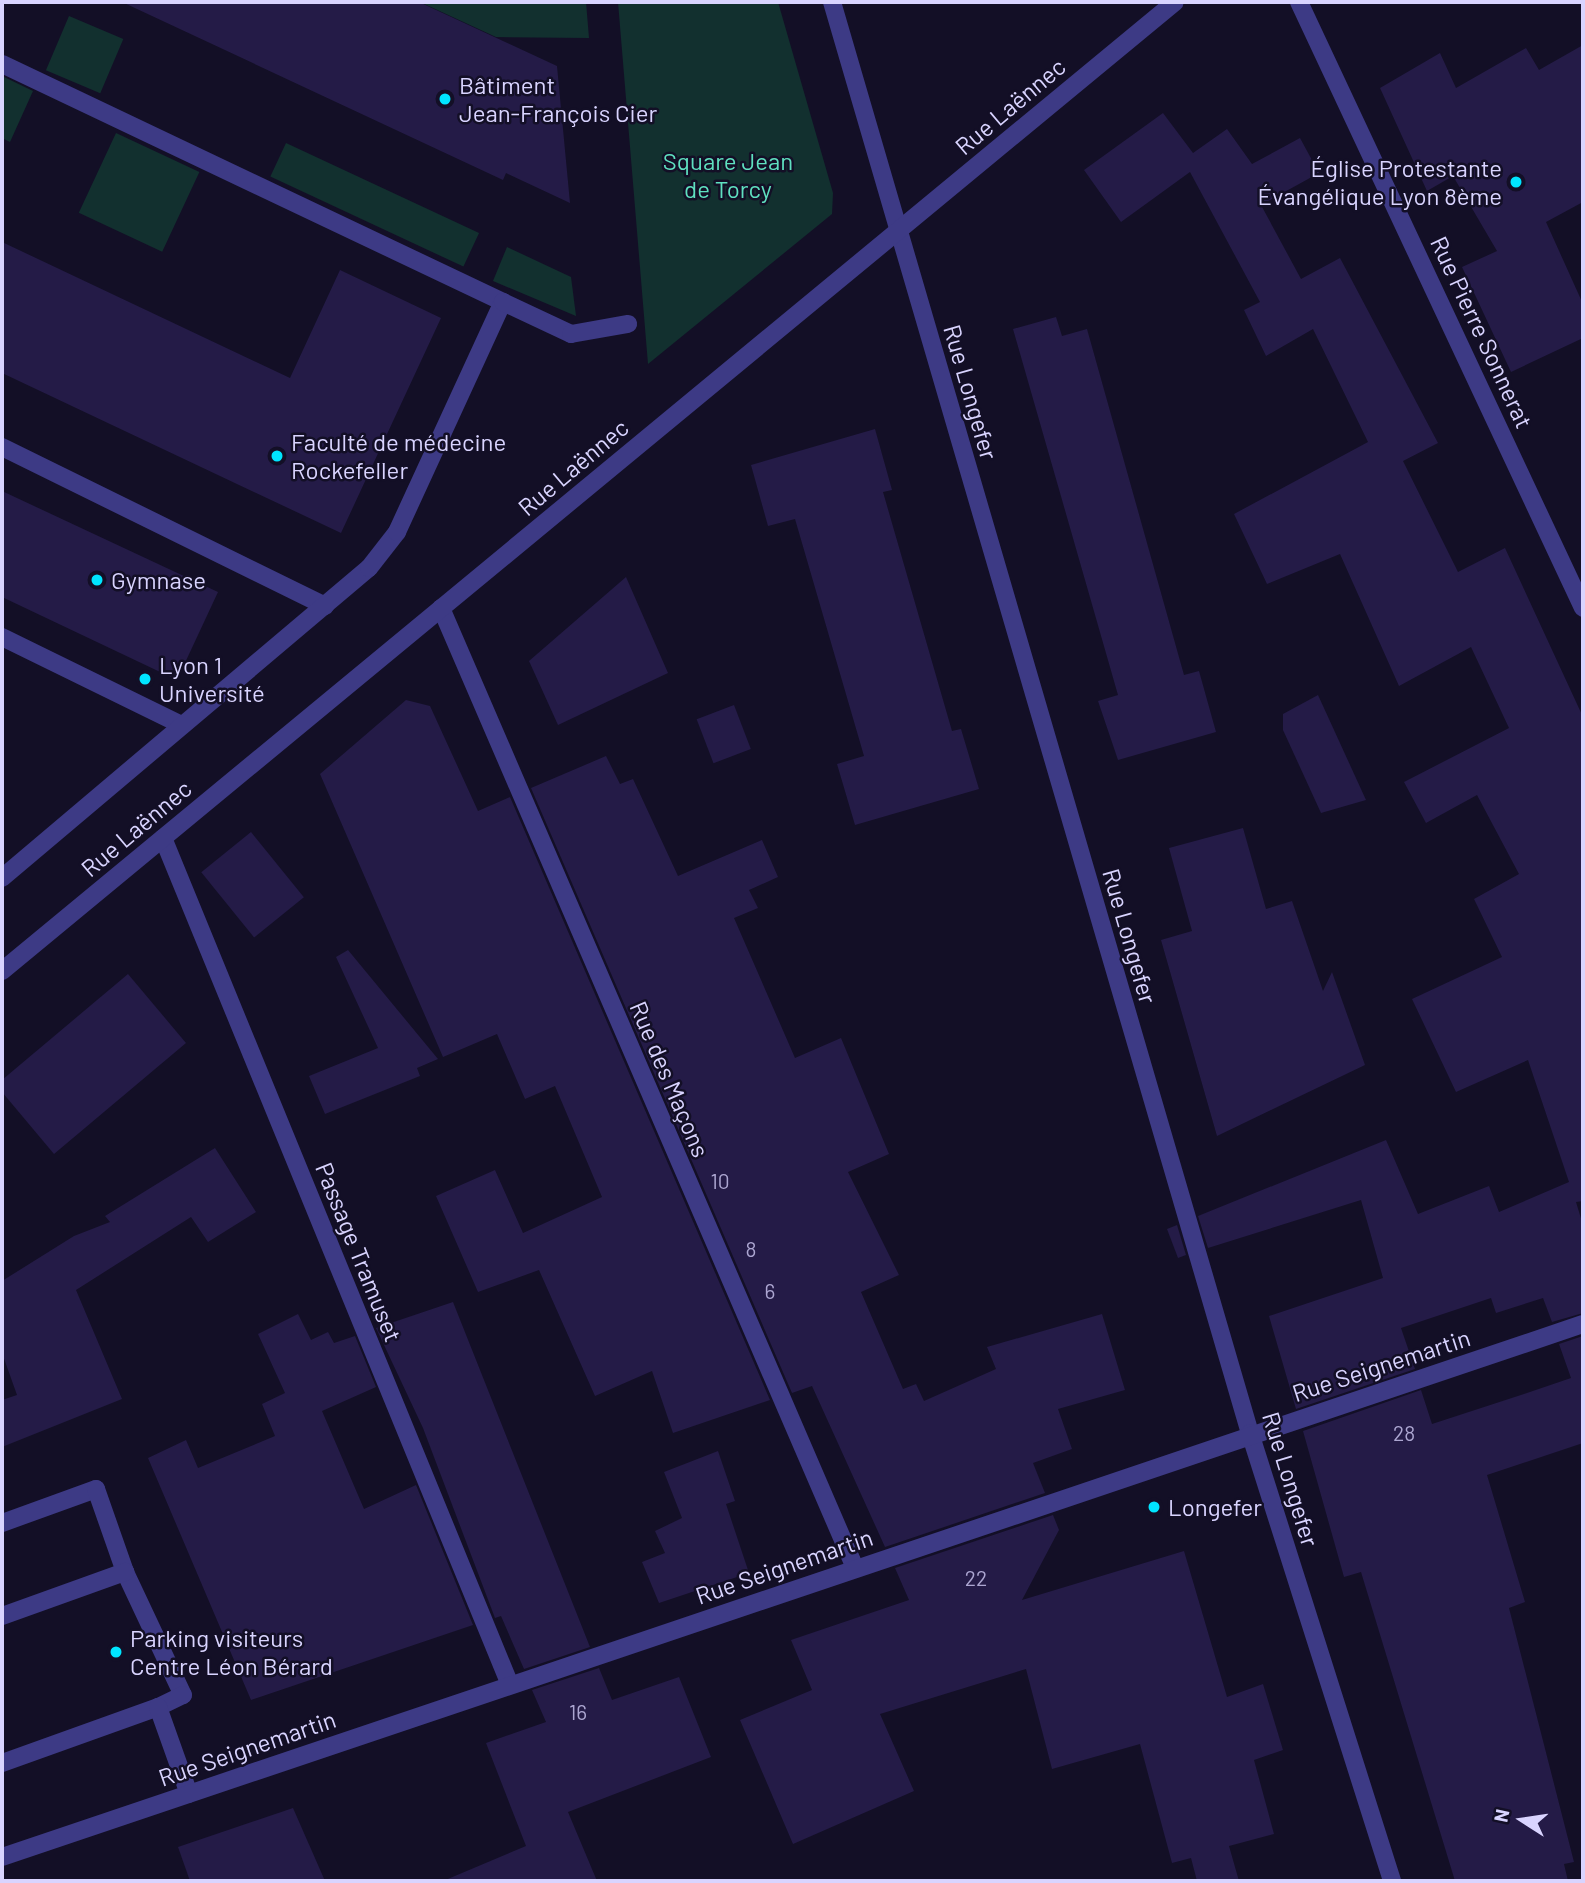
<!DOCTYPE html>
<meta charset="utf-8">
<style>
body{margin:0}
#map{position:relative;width:1585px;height:1883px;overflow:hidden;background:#130f26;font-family:Barlow,sans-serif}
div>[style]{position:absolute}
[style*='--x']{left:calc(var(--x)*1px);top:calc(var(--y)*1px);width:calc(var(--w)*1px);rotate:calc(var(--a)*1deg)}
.green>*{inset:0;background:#12302f;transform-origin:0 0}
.building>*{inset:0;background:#241b47;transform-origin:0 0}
.lane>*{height:18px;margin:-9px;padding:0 9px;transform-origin:9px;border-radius:9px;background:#3d3a85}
.street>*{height:18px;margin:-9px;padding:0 9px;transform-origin:9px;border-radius:9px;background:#3d3a85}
.dots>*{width:19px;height:19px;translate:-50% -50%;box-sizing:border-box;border:4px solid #130f26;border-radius:50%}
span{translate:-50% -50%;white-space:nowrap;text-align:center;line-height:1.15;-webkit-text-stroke:5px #130f26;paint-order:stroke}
.number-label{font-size:21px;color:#aca6d1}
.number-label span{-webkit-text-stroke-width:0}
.poi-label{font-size:24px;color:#d9d4ff}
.left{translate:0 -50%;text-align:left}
.right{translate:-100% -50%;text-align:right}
.street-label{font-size:24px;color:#d9d4ff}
.park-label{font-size:24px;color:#5fe0c0}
.frame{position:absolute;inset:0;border:4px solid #d9d4ff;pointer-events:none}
.north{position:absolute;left:1487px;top:1785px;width:70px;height:70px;-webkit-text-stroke:5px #130f26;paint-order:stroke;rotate:282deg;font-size:19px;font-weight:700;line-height:28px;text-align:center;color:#d9d4ff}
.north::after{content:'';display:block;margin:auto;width:24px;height:32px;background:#d9d4ff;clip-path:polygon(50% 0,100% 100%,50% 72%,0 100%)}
</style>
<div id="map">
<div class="green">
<i style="clip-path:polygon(420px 2px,586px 2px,589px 38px,496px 37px)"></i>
<i style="clip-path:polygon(618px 2px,778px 2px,833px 193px,832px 214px,648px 364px)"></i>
<i style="left:69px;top:16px;width:59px;height:59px;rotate:23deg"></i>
<i style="clip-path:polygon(2px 76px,33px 91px,10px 142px,2px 138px)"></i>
<i style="left:116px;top:133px;width:92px;height:88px;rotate:25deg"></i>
<i style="left:286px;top:143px;width:213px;height:37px;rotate:25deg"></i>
<i style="clip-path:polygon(507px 247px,571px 277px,576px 316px,493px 281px)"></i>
</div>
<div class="building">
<i style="clip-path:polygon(122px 2px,419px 2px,557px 66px,570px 203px,506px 173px,503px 180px)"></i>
<i style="clip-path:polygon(1583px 45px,1583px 202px,1546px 222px,1583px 304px,1583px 338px,1511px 372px,1462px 267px,1497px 251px,1453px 176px,1427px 191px,1380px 88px,1440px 53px,1456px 88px,1526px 48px,1539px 70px)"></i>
<i style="clip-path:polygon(1163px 113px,1193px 153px,1227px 129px,1252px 164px,1300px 138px,1319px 173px,1261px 205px,1301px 279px,1340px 258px,1438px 443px,1403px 461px,1458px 572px,1505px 548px,1583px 717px,1583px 1201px,1576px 1202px,1583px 1225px,1583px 1313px,1552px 1322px,1543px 1298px,1496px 1313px,1491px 1298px,1401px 1328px,1415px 1369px,1296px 1409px,1269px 1316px,1383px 1278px,1361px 1200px,1208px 1248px,1198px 1216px,1386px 1140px,1418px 1214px,1489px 1186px,1499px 1212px,1569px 1182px,1528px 1060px,1456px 1092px,1412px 999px,1502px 957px,1474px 899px,1519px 874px,1477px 795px,1426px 823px,1404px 782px,1509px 728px,1471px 647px,1399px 686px,1340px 554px,1267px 584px,1234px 514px,1368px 442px,1313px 329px,1266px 356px,1244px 310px,1260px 302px,1190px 172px,1121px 222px,1084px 170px)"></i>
<i style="clip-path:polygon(2px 242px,290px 378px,340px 270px,441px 318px,341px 533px,2px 373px)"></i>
<i style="clip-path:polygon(1056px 317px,1062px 336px,1087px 329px,1184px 675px,1199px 671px,1216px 732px,1118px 760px,1098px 701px,1118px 695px,1013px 329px)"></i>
<i style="clip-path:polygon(875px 429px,892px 490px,883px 492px,952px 731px,961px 729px,979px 789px,855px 825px,837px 764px,864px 756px,795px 519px,768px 526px,751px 465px)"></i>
<i style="clip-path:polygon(2px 491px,218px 592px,177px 680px,2px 597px)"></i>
<i style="clip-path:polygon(626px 577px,668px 673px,558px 725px,529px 661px)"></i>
<i style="clip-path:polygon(1318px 695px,1366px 800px,1321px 813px,1283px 730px,1283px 714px)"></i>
<i style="clip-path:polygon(406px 700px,430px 706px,478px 811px,510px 797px,770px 1400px,673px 1433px,652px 1371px,595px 1396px,539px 1270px,478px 1292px,436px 1196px,495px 1170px,523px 1233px,602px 1197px,555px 1086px,525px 1099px,497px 1034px,443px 1057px,320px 774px)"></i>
<i style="left:734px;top:705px;width:47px;height:40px;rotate:69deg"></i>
<i style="clip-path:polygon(606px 756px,620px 784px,633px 779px,678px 876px,762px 840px,778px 877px,749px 890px,758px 908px,734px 918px,795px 1058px,841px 1038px,889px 1154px,848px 1172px,899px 1275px,861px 1292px,903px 1389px,916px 1384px,924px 1401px,996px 1369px,987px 1347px,1102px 1314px,1125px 1390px,1058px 1409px,1072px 1449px,1033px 1463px,1045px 1493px,885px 1547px,812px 1386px,792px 1393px,531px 788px)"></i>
<i style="clip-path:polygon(1243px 828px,1266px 909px,1292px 901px,1323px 991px,1332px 972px,1365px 1065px,1217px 1136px,1161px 940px,1192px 931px,1169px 848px)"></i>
<i style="left:251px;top:832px;width:84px;height:64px;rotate:51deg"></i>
<i style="clip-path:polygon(348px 950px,438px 1059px,417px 1068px,420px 1076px,325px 1114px,309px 1076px,378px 1048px,336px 957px)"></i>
<i style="clip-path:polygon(128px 974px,186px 1043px,54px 1154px,2px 1092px,2px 1080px)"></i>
<i style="clip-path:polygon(215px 1148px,256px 1212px,208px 1242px,191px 1217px,76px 1290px,122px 1399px,2px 1447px,2px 1400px,17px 1395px,2px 1353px,2px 1281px,74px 1236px,110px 1222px,105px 1216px)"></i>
<i style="clip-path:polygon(1177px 1225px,1186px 1255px,1178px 1258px,1167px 1229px)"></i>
<i style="clip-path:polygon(453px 1302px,590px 1647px,524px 1669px,501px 1616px,495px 1618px,423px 1428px,376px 1328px)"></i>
<i style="clip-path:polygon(298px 1314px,311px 1340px,328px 1332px,334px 1343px,355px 1336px,376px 1387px,322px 1411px,364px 1509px,416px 1485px,473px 1625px,251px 1700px,148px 1458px,186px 1440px,198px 1468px,275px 1436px,262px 1404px,285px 1393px,258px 1334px)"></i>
<i style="clip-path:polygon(1583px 1336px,1583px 1443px,1487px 1475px,1525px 1602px,1509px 1608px,1574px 1862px,1564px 1864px,1568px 1881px,1455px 1881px,1361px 1572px,1344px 1577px,1303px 1431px,1421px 1390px,1432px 1424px,1524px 1394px,1571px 1378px,1559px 1344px)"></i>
<i style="clip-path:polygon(718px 1451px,735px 1501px,726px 1504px,749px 1573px,659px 1603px,642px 1562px,665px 1553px,655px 1531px,682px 1518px,664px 1472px)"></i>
<i style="clip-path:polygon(1053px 1515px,1059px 1530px,1022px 1600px,1184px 1551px,1227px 1697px,1263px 1684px,1283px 1750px,1254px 1760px,1274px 1834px,1229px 1846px,1239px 1881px,1197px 1881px,1191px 1858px,1172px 1863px,1140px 1744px,1052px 1769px,1026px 1669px,880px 1714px,914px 1791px,793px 1844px,740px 1720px,812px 1690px,791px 1640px,909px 1600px,895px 1568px)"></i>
<i style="clip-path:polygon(599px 1668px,612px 1700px,679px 1677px,711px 1757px,568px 1812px,597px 1881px,443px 1881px,526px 1846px,486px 1743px,546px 1722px,532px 1690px)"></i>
<i style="clip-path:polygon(293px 1808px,325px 1881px,190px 1881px,178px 1847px)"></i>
</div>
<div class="lane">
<i style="--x:441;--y:608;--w:1045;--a:66.67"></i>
<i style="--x:163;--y:838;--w:915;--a:67.72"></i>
<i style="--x:2;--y:1523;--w:100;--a:-19.9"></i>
<i style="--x:96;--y:1489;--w:88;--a:70.7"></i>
<i style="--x:125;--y:1572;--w:136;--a:64.8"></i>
<i style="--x:183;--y:1695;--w:28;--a:154"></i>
<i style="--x:2;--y:1616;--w:131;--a:-19.7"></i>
<i style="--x:2;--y:1763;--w:166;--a:-19.7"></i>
<i style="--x:158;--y:1707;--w:92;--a:70.4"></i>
</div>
<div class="street">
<i style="--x:832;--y:2;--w:1491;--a:73.72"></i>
<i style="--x:1250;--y:1433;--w:470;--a:72.4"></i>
<i style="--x:1299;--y:2;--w:669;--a:64.89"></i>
<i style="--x:2;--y:64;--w:555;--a:25.41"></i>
<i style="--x:2;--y:447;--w:360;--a:26.2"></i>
<i style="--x:2;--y:637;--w:200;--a:26.1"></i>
<i style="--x:2;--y:878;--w:480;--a:-40.2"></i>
<i style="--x:369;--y:568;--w:46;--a:-52.1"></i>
<i style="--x:397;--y:532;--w:253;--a:-65.3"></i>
<i style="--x:503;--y:302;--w:75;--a:25.2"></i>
<i style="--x:571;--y:334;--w:58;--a:-10"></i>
<i style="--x:2;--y:971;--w:1521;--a:-39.56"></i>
<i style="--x:2;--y:1857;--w:1668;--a:-18.63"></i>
</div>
<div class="dots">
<i style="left:445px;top:99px;background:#00e5ff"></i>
<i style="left:1516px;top:182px;background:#00e5ff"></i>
<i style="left:277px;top:456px;background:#00e5ff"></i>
<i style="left:97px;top:580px;background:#00e5ff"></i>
<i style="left:145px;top:679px;background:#00e5ff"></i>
<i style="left:1154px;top:1507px;background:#00e5ff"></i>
<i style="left:116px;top:1652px;background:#00e5ff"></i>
</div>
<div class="number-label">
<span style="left:720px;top:1181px">10</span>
<span style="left:751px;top:1249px">8</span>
<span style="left:770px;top:1291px">6</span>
<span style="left:1404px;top:1433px">28</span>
<span style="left:976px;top:1578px">22</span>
<span style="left:578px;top:1712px">16</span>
</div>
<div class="poi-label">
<span class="left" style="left:459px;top:99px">Bâtiment<br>Jean-François Cier</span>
<span class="right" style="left:1502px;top:182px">Église Protestante<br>Évangélique Lyon 8ème</span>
<span class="left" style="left:291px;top:456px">Faculté de médecine<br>Rockefeller</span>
<span class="left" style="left:111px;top:580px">Gymnase</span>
<span class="left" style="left:159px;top:679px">Lyon 1<br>Université</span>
<span class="left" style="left:1168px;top:1507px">Longefer</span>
<span class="left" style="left:130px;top:1652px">Parking visiteurs<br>Centre Léon Bérard</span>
</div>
<div class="street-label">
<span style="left:1010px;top:106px;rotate:-40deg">Rue Laënnec</span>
<span style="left:1482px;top:332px;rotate:65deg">Rue Pierre Sonnerat</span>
<span style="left:971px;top:392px;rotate:74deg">Rue Longefer</span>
<span style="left:573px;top:467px;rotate:-40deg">Rue Laënnec</span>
<span style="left:136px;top:828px;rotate:-40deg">Rue Laënnec</span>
<span style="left:1130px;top:936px;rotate:74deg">Rue Longefer</span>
<span style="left:670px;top:1079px;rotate:67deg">Rue des Maçons</span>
<span style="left:359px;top:1252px;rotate:68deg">Passage Tramuset</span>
<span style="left:1381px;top:1365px;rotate:-18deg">Rue Seignemartin</span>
<span style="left:1291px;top:1479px;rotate:73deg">Rue Longefer</span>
<span style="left:784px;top:1566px;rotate:-19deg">Rue Seignemartin</span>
<span style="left:247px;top:1748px;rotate:-19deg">Rue Seignemartin</span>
</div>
<div class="park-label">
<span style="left:728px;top:175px">Square Jean<br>de Torcy</span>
</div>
<div class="frame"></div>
<div class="north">N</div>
</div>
